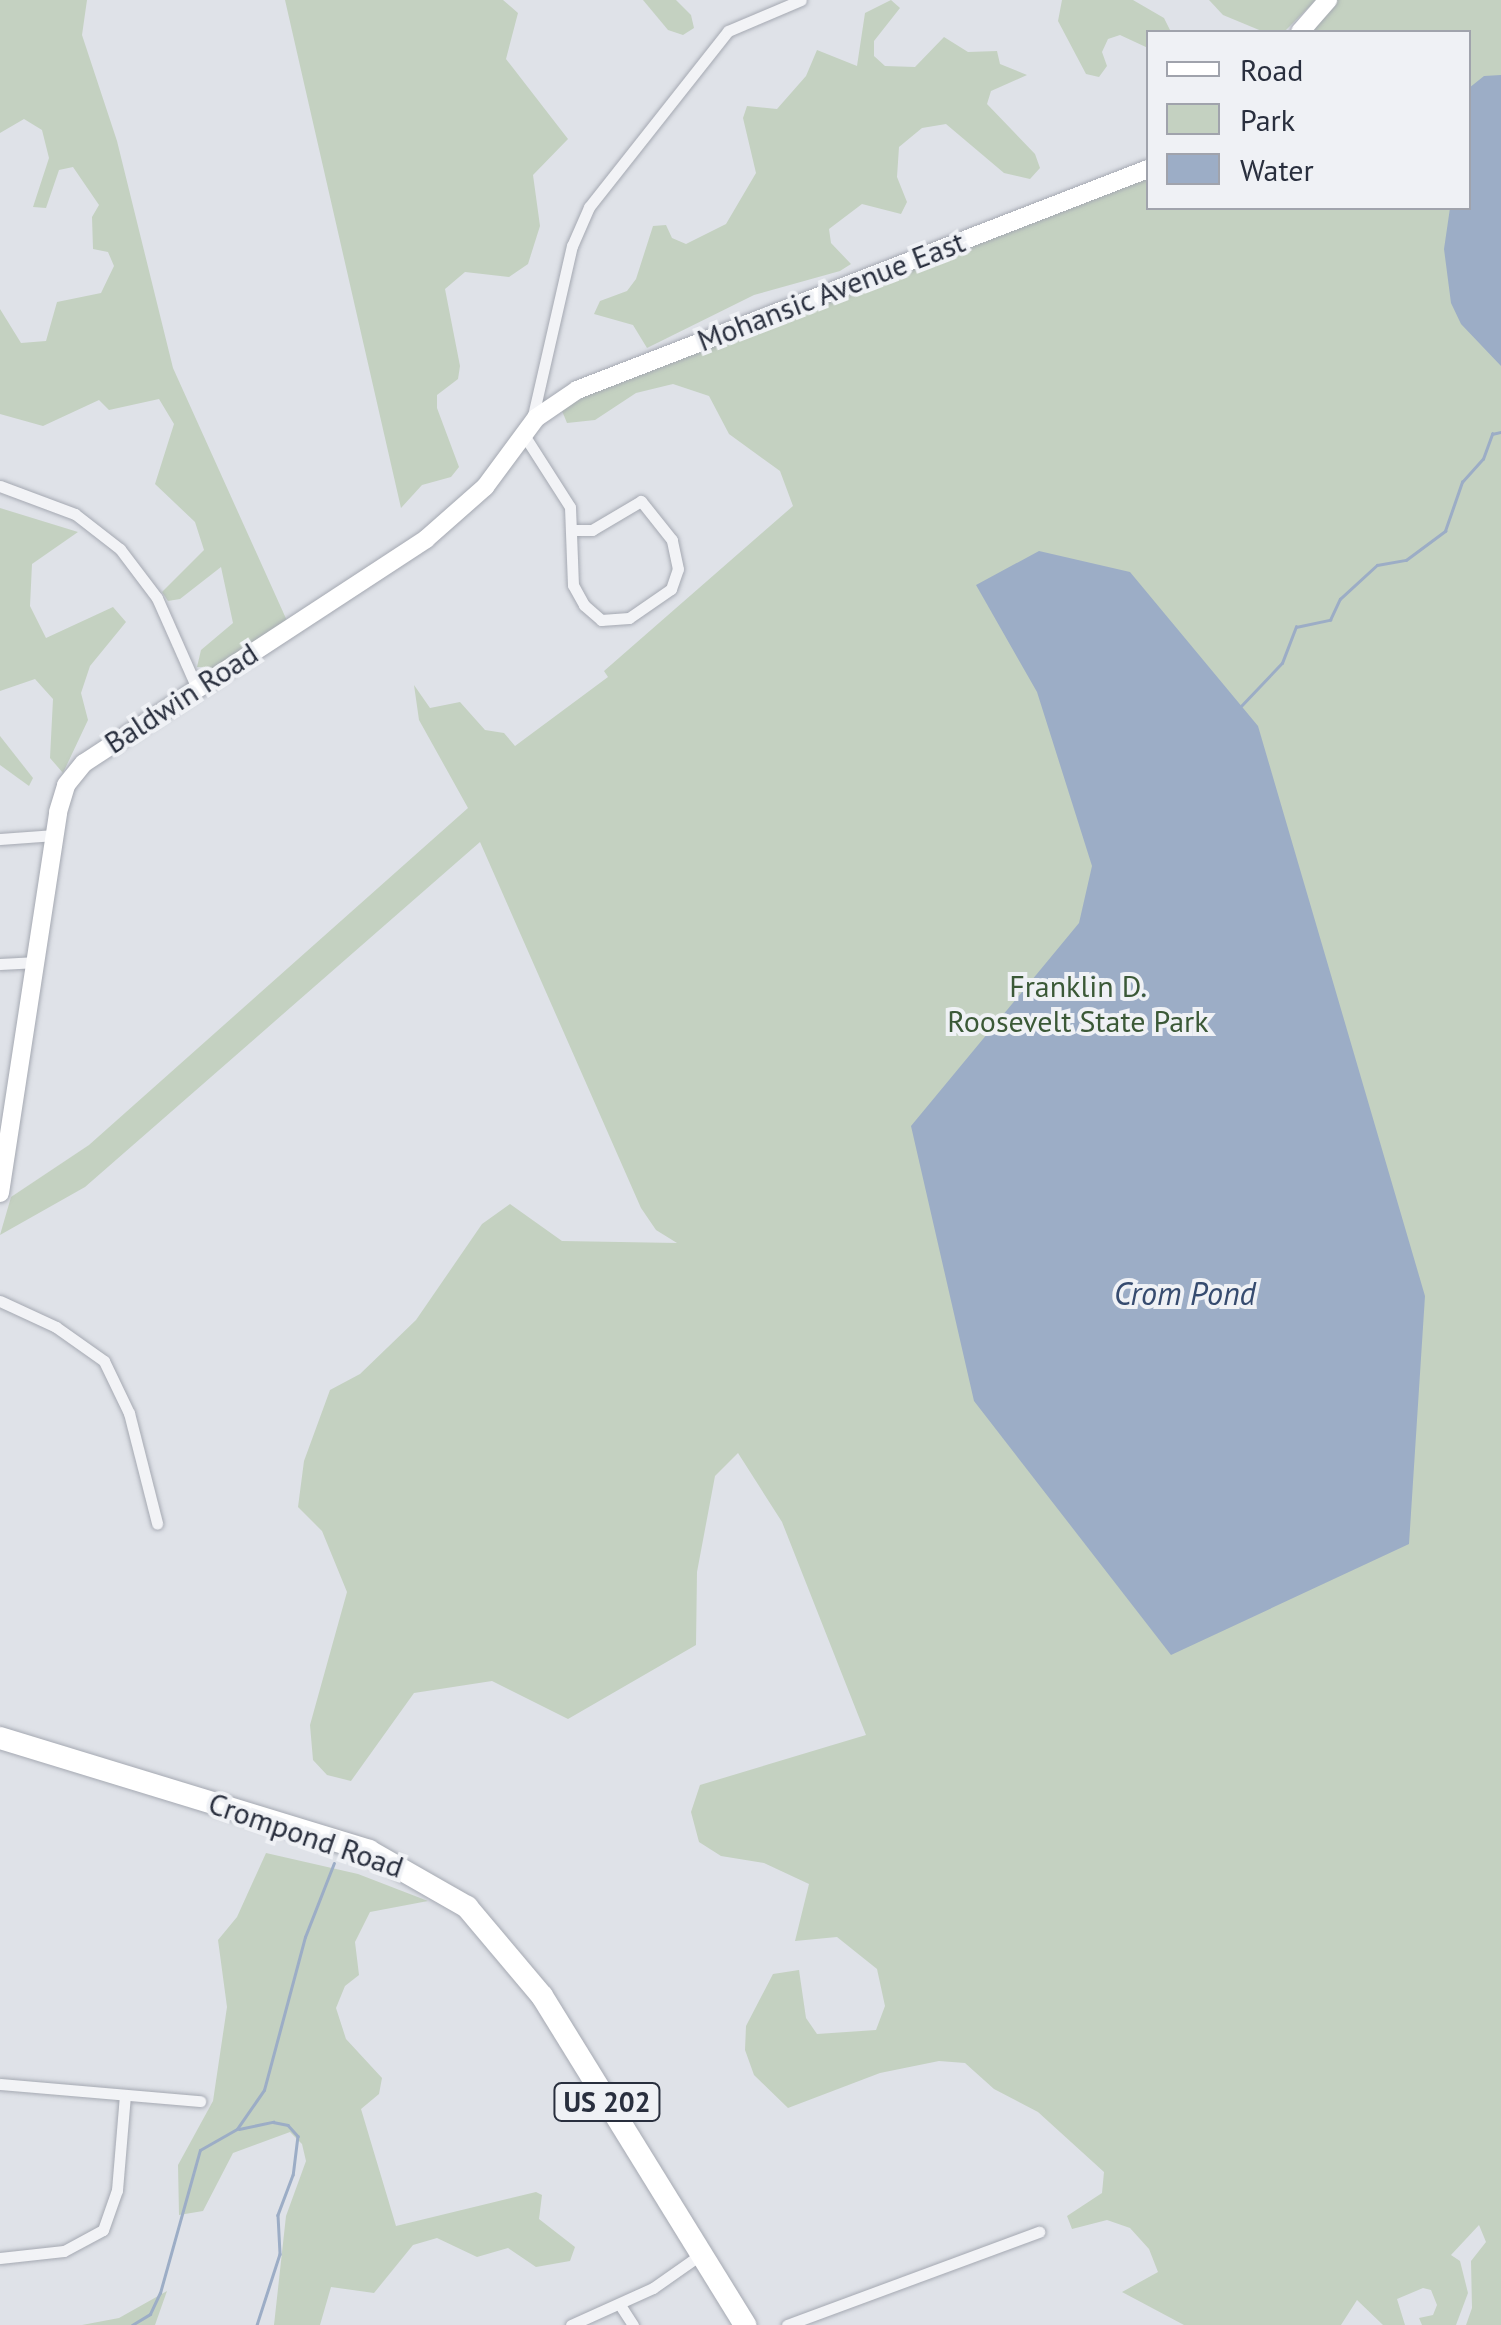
<!DOCTYPE html>
<style>
body{margin:0}
#map{position:relative;width:1501px;height:2325px;overflow:hidden;background:#dfe2e8;font-family:"PT Sans",sans-serif}
div>[style]{position:absolute}
[style*='--x']{left:calc(var(--x)*1px);top:calc(var(--y)*1px);width:calc(var(--w)*1px);rotate:calc(var(--a)*1deg)}
.green>*{inset:0;background:#c4d1c1}
.water>*{inset:0;background:#9cadc6}
.stream>*{height:2.5px;margin:-1.25px;padding:0 1.25px;transform-origin:1.25px;border-radius:1.25px;background:#9cadc6}
.roads{filter:drop-shadow(0 0 2px #a5a9b2) drop-shadow(0 0 2px #a5a9b2)}
.street>*{height:11px;margin:-5.5px;padding:0 5.5px;transform-origin:5.5px;border-radius:5.5px;background:#f2f3f6}
.secondary>*{height:18px;margin:-9px;padding:0 9px;transform-origin:9px;border-radius:9px;background:#fff}
.highway>*{height:22px;margin:-11px;padding:0 11px;transform-origin:11px;border-radius:11px;background:#fff}
span{translate:-50% -50%;white-space:nowrap;text-align:center;line-height:1.15;-webkit-text-stroke:8px #eff1f5;paint-order:stroke}
.shield-label span{padding:2px 8px;background:#eff1f5;border:2px solid;border-radius:8px;-webkit-text-stroke-width:0}
.shield-label{font-size:28px;color:#292f3e;font-weight:700}
.street-label{font-size:30px;color:#292f3e}
.park-label{font-size:30px;color:#3b5937}
.water-label{font-size:32px;color:#364b6f;font-style:italic}
.legend{position:absolute;left:1146px;top:30px;width:325px;height:180px;box-sizing:border-box;background:#eff1f5;border:2px solid #a0a3ac;margin:0;padding:12px 18px;list-style:none;font-size:30px;color:#292f3e}
.legend li{display:flex;align-items:center;gap:20px;height:50px}
.legend b{width:50px;border:2px solid #a0a3ac}
</style>
<div id="map">
<div class="green">
<i style="clip-path:polygon(0 0,87px 0,82px 35px,117px 141px,173px 368px,288px 623px,215px 668px,197px 667px,201px 650px,233px 623px,221px 567px,180px 599px,168px 601px,162px 592px,204px 550px,195px 522px,155px 484px,174px 424px,159px 399px,109px 410px,99px 400px,43px 426px,0 414px,0 309px,21px 343px,46px 341px,57px 302px,101px 293px,114px 266px,108px 252px,93px 249px,92px 217px,99px 205px,73px 167px,59px 170px,46px 208px,33px 207px,49px 158px,42px 130px,24px 119px,0 133px)"></i>
<i style="clip-path:polygon(285px 0,503px 0,518px 13px,506px 59px,568px 139px,533px 175px,540px 226px,528px 264px,509px 277px,465px 272px,445px 289px,460px 366px,458px 379px,437px 395px,437px 408px,459px 467px,451px 477px,422px 485px,401px 508px)"></i>
<i style="clip-path:polygon(643px 0,676px 0,691px 15px,694px 28px,683px 35px,668px 30px)"></i>
<i style="clip-path:polygon(891px 0,900px 8px,874px 41px,874px 56px,885px 66px,915px 67px,944px 37px,968px 52px,997px 51px,1000px 64px,1027px 75px,991px 91px,987px 104px,1035px 154px,1040px 168px,1030px 179px,1004px 173px,946px 124px,922px 128px,899px 147px,897px 177px,907px 202px,901px 214px,862px 204px,829px 229px,831px 243px,851px 264px,840px 271px,754px 295px,647px 348px,633px 325px,594px 314px,600px 301px,627px 291px,636px 279px,653px 226px,666px 225px,672px 238px,686px 244px,726px 224px,756px 173px,743px 118px,747px 106px,777px 109px,806px 76px,817px 50px,857px 66px,865px 13px)"></i>
<i style="clip-path:polygon(1062px 0,1133px 0,1164px 18px,1171px 32px,1148px 32px,1148px 48px,1120px 35px,1108px 39px,1102px 52px,1107px 66px,1099px 77px,1086px 74px,1058px 21px)"></i>
<i style="clip-path:polygon(1209px 0,1316px 0,1284px 32px,1264px 32px,1223px 15px)"></i>
<i style="clip-path:polygon(1336px 0,1501px 0,1501px 2325px,1466px 2325px,1472px 2308px,1471px 2261px,1486px 2242px,1479px 2225px,1451px 2255px,1460px 2261px,1468px 2293px,1456px 2325px,1422px 2325px,1419px 2318px,1433px 2315px,1437px 2305px,1431px 2290px,1423px 2288px,1397px 2299px,1405px 2325px,1383px 2325px,1357px 2300px,1341px 2325px,1184px 2325px,1122px 2292px,1158px 2272px,1149px 2249px,1130px 2228px,1107px 2220px,1072px 2229px,1067px 2216px,1102px 2193px,1104px 2172px,1038px 2112px,994px 2089px,965px 2063px,939px 2061px,880px 2073px,788px 2108px,754px 2075px,745px 2050px,746px 2026px,773px 1974px,799px 1970px,806px 2018px,817px 2034px,876px 2030px,885px 2006px,877px 1969px,837px 1937px,795px 1941px,809px 1884px,764px 1863px,721px 1856px,699px 1842px,691px 1812px,700px 1785px,866px 1735px,782px 1522px,738px 1453px,715px 1476px,697px 1572px,696px 1645px,568px 1719px,492px 1681px,414px 1693px,351px 1781px,327px 1775px,313px 1760px,310px 1725px,347px 1592px,322px 1531px,298px 1507px,304px 1461px,330px 1390px,360px 1374px,416px 1320px,482px 1224px,510px 1204px,562px 1241px,677px 1243px,656px 1230px,641px 1208px,480px 842px,85px 1187px,0 1235px,11px 1197px,89px 1145px,468px 808px,419px 720px,414px 685px,430px 708px,460px 702px,485px 730px,504px 733px,515px 746px,608px 677px,604px 671px,793px 506px,780px 471px,729px 434px,709px 396px,673px 384px,636px 393px,595px 420px,567px 423px,560px 406px,1148px 172px,1148px 208px,1468px 208px,1468px 32px,1309px 32px)"></i>
<i style="clip-path:polygon(0 508px,78px 532px,32px 564px,30px 606px,46px 638px,113px 607px,126px 622px,90px 666px,81px 693px,88px 720px,63px 773px,50px 758px,53px 699px,35px 679px,0 691px)"></i>
<i style="clip-path:polygon(0 736px,33px 778px,29px 786px,0 765px)"></i>
<i style="clip-path:polygon(266px 1853px,358px 1874px,428px 1901px,370px 1912px,355px 1942px,359px 1975px,345px 1986px,336px 2008px,346px 2039px,382px 2078px,379px 2094px,361px 2109px,396px 2226px,536px 2192px,542px 2195px,539px 2219px,575px 2247px,570px 2261px,536px 2267px,508px 2248px,477px 2257px,437px 2238px,413px 2245px,374px 2293px,331px 2287px,320px 2325px,274px 2325px,286px 2216px,306px 2161px,302px 2144px,290px 2132px,233px 2153px,203px 2211px,179px 2215px,178px 2165px,213px 2101px,227px 2007px,218px 1940px,237px 1917px)"></i>
<i style="clip-path:polygon(167px 2291px,155px 2325px,82px 2325px,119px 2318px)"></i>
</div>
<div class="water">
<i style="clip-path:polygon(1501px 75px,1501px 366px,1461px 324px,1451px 303px,1444px 249px,1450px 208px,1468px 208px,1469px 88px,1484px 76px)"></i>
<i style="clip-path:polygon(1039px 551px,1130px 572px,1258px 726px,1425px 1296px,1409px 1544px,1171px 1655px,974px 1401px,911px 1126px,1079px 923px,1092px 866px,1037px 692px,976px 585px)"></i>
</div>
<div class="stream">
<i style="--x:1241;--y:706;--w:59;--a:-46.4"></i>
<i style="--x:1282;--y:663;--w:39;--a:-69"></i>
<i style="--x:1296;--y:627;--w:35;--a:-12"></i>
<i style="--x:1330;--y:620;--w:23;--a:-65"></i>
<i style="--x:1340;--y:599;--w:50;--a:-42.6"></i>
<i style="--x:1377;--y:565;--w:29;--a:-10"></i>
<i style="--x:1406;--y:560;--w:49;--a:-36.6"></i>
<i style="--x:1445;--y:531;--w:52;--a:-70.9"></i>
<i style="--x:1462;--y:482;--w:31;--a:-48"></i>
<i style="--x:1483;--y:459;--w:27;--a:-70"></i>
<i style="--x:1492;--y:434;--w:9;--a:-13"></i>
<i style="--x:239;--y:2129;--w:35;--a:-12"></i>
<i style="--x:273;--y:2122;--w:15;--a:11"></i>
<i style="--x:288;--y:2125;--w:15;--a:48"></i>
<i style="--x:298;--y:2136;--w:39;--a:97"></i>
<i style="--x:293;--y:2175;--w:43;--a:110.6"></i>
<i style="--x:278;--y:2215;--w:39;--a:87"></i>
<i style="--x:280;--y:2254;--w:75;--a:107.9"></i>
<i style="--x:132;--y:2325;--w:21;--a:-31"></i>
<i style="--x:150;--y:2314;--w:23;--a:-65"></i>
<i style="--x:160;--y:2293;--w:148;--a:-74.4"></i>
<i style="--x:200;--y:2150;--w:43;--a:-29.6"></i>
<i style="--x:237;--y:2129;--w:47;--a:-55.3"></i>
<i style="--x:264;--y:2090;--w:158;--a:-75"></i>
<i style="--x:305;--y:1937;--w:79;--a:-68.6"></i>
</div>
<div class="roads">
<div class="street">
<i style="--x:532;--y:420;--w:179;--a:-77.1"></i>
<i style="--x:572;--y:246;--w:43;--a:-66.4"></i>
<i style="--x:589;--y:207;--w:224;--a:-51.7"></i>
<i style="--x:728;--y:31;--w:79;--a:-23"></i>
<i style="--x:524;--y:435;--w:85;--a:57.4"></i>
<i style="--x:570;--y:507;--w:78;--a:87.8"></i>
<i style="--x:573;--y:585;--w:23;--a:61"></i>
<i style="--x:584;--y:605;--w:23;--a:41"></i>
<i style="--x:601;--y:620;--w:28;--a:-4"></i>
<i style="--x:629;--y:618;--w:51;--a:-34.6"></i>
<i style="--x:671;--y:589;--w:21;--a:-71"></i>
<i style="--x:678;--y:569;--w:30;--a:-102"></i>
<i style="--x:672;--y:540;--w:50;--a:-128.5"></i>
<i style="--x:641;--y:501;--w:57;--a:149.4"></i>
<i style="--x:592;--y:530;--w:18;--a:180"></i>
<i style="--x:0;--y:486;--w:80;--a:20.5"></i>
<i style="--x:75;--y:514;--w:57;--a:37.9"></i>
<i style="--x:120;--y:549;--w:61;--a:52.9"></i>
<i style="--x:157;--y:598;--w:96;--a:66.1"></i>
<i style="--x:0;--y:839;--w:55;--a:-4.2"></i>
<i style="--x:0;--y:964;--w:37;--a:-3"></i>
<i style="--x:0;--y:1301;--w:62;--a:24.9"></i>
<i style="--x:56;--y:1327;--w:59;--a:35.3"></i>
<i style="--x:104;--y:1361;--w:58;--a:64.3"></i>
<i style="--x:129;--y:1413;--w:114;--a:75.7"></i>
<i style="--x:0;--y:2084;--w:201;--a:4.9"></i>
<i style="--x:0;--y:2258;--w:64;--a:-6.2"></i>
<i style="--x:64;--y:2251;--w:44;--a:-28.3"></i>
<i style="--x:103;--y:2230;--w:42;--a:-70.7"></i>
<i style="--x:117;--y:2190;--w:95;--a:-85.2"></i>
<i style="--x:620;--y:2305;--w:24;--a:57"></i>
<i style="--x:571;--y:2325;--w:90;--a:-24.3"></i>
<i style="--x:653;--y:2288;--w:57;--a:-35.1"></i>
<i style="--x:787;--y:2325;--w:269;--a:-20.3"></i>
</div>
<div class="secondary">
<i style="--x:1300;--y:32;--w:43;--a:-48.8"></i>
<i style="--x:0;--y:1193;--w:385;--a:-81.3"></i>
<i style="--x:58;--y:812;--w:28;--a:-73"></i>
<i style="--x:66;--y:785;--w:28;--a:-51"></i>
<i style="--x:84;--y:763;--w:409;--a:-33.2"></i>
<i style="--x:426;--y:539;--w:79;--a:-41.4"></i>
<i style="--x:485;--y:487;--w:86;--a:-53.5"></i>
<i style="--x:536;--y:418;--w:50;--a:-34.3"></i>
<i style="--x:577;--y:390;--w:612;--a:-21.16"></i>
</div>
<div class="highway">
<i style="--x:0;--y:1738;--w:386;--a:17"></i>
<i style="--x:369;--y:1851;--w:113;--a:29.7"></i>
<i style="--x:467;--y:1907;--w:116;--a:49.9"></i>
<i style="--x:542;--y:1996;--w:387;--a:58.3"></i>
</div>
</div>
<div class="shield-label">
<span style="left:607px;top:2102px">US 202</span>
</div>
<div class="street-label">
<span style="left:831px;top:291px;rotate:-21deg">Mohansic Avenue East</span>
<span style="left:181px;top:698px;rotate:-33deg">Baldwin Road</span>
<span style="left:306px;top:1835px;rotate:19deg">Crompond Road</span>
</div>
<div class="park-label">
<span style="left:1078px;top:1003px">Franklin D.<br>Roosevelt State Park</span>
</div>
<div class="water-label">
<span style="left:1185px;top:1293px">Crom Pond</span>
</div>
<ul class="legend">
<li><b style="height:12px;background:#fff"></b>Road</li>
<li><b style="height:28px;background:#c4d1c1"></b>Park</li>
<li><b style="height:28px;background:#9cadc6"></b>Water</li>
</ul>
</div>
